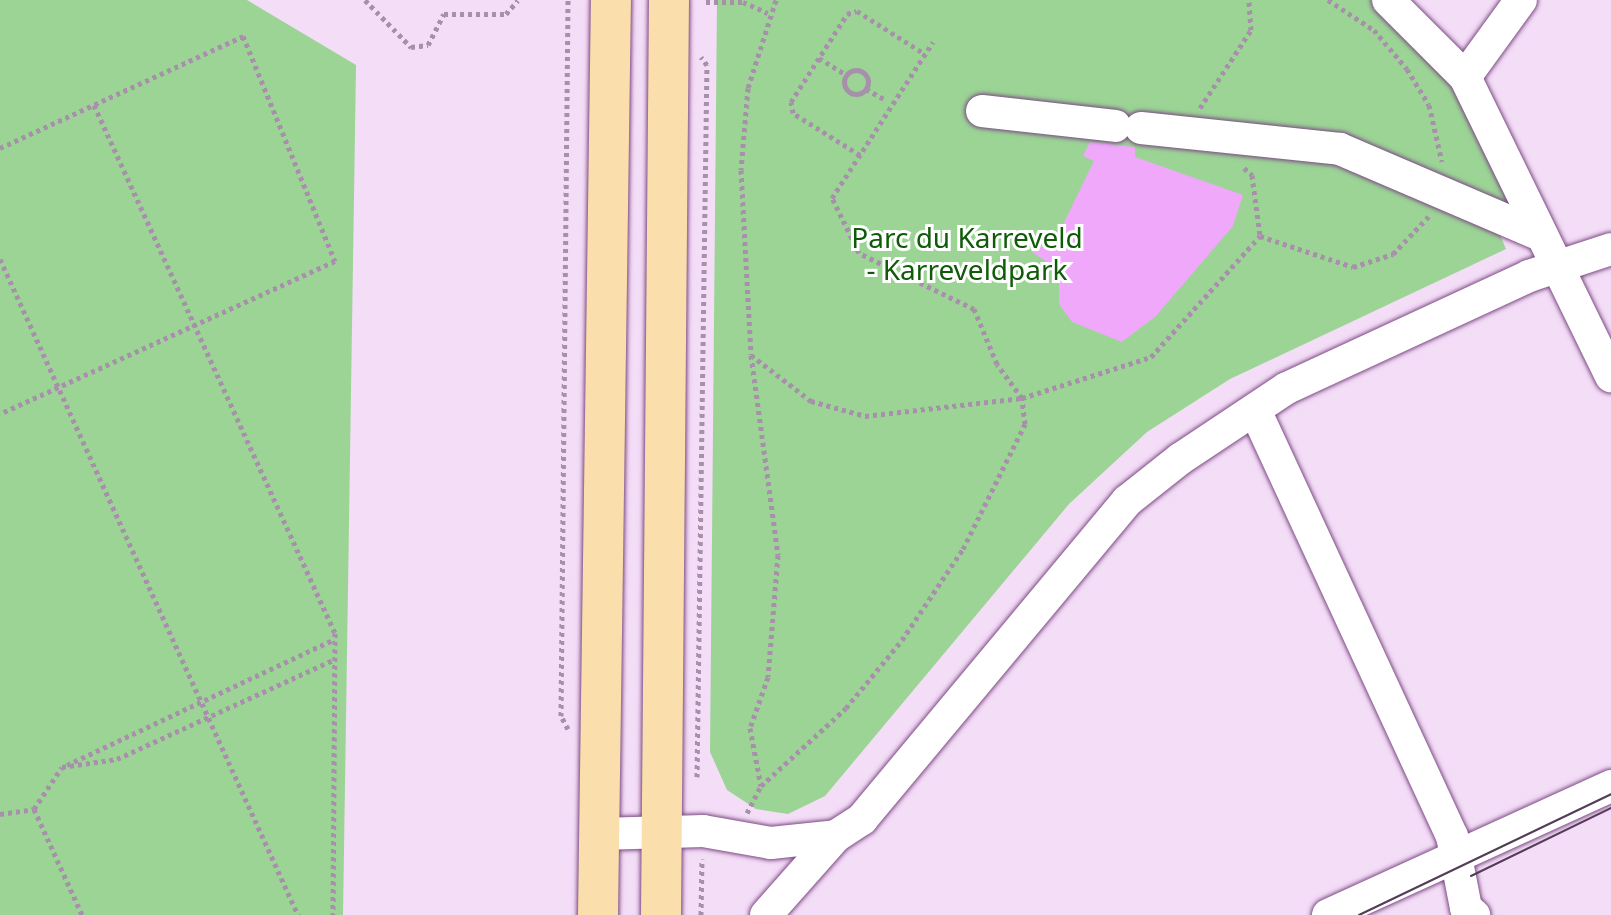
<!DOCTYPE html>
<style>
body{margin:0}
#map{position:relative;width:1611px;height:915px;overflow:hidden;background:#f4ddf7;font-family:"Noto Sans",sans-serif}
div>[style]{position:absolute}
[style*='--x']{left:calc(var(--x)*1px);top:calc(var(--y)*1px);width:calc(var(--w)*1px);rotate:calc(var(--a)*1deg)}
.green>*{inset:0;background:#9cd496}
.water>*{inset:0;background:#efa8fa}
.path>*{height:5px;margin-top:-2.5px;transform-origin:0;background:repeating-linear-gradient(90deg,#a790aa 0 4px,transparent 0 8px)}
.path>.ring{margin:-2.5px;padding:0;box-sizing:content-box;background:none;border:5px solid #a790aa;border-radius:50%}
.roads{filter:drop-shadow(0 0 2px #7d4a85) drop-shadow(0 0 2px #7d4a85)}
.minor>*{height:32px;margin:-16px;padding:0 16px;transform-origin:16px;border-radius:16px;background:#fff}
.major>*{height:40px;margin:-20px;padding:0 20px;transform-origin:20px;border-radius:20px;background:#fadfac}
.tram>*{height:2px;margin:-1px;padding:0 1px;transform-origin:1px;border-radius:1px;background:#523c56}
span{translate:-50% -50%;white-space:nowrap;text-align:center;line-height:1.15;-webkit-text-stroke:6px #fff;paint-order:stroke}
.park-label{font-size:28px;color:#0f5b08}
</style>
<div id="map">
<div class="green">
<i style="clip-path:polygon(0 0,247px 0,356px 65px,343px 915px,0 915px)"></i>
<i style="clip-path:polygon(717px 0,1373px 0,1446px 70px,1513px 203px,1499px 232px,1506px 249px,1230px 379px,1147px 432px,1069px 504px,825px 796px,788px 814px,756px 809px,727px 790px,710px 752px)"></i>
</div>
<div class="water">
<i style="clip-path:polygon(1090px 142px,1135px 147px,1135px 157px,1243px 195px,1233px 226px,1156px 316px,1122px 342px,1072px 322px,1059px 304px,1059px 270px,1032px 252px,1037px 244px,1050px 251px,1094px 161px,1083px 156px)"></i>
</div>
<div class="path">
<i style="--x:365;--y:0;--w:66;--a:45.6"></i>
<i style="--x:411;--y:47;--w:17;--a:-7"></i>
<i style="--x:428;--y:45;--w:35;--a:-63"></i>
<i style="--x:444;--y:14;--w:62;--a:0"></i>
<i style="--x:506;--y:14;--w:18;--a:-49"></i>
<i style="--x:776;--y:0;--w:92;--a:107.7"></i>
<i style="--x:748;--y:88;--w:82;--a:94.9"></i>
<i style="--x:741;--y:170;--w:185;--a:86.9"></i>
<i style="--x:751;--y:355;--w:202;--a:82.3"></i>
<i style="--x:778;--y:555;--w:122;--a:94.7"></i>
<i style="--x:768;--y:677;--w:54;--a:109.4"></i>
<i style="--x:750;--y:728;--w:59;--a:79.3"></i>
<i style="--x:761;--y:786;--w:115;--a:-42.5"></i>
<i style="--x:846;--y:708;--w:88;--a:-50.5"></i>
<i style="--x:902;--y:640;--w:110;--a:-56.2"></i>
<i style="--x:963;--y:549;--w:140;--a:-63.6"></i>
<i style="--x:1025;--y:424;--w:26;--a:-97"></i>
<i style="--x:1022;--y:398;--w:42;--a:-126.3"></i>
<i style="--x:997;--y:364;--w:60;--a:-112.7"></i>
<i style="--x:974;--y:309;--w:128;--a:-154"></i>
<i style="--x:859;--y:253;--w:61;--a:-116.1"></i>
<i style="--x:832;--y:198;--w:186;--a:-57.1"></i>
<i style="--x:1328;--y:0;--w:55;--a:33.1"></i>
<i style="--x:1374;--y:30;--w:51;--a:49.8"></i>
<i style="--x:1407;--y:69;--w:42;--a:58.6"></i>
<i style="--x:1429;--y:105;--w:58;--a:77.2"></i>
<i style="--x:706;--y:2;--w:37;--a:0"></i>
<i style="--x:743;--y:2;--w:27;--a:24"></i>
<i style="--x:819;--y:58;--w:32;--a:32"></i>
<i class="ring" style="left:844px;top:70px;width:19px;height:19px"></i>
<i style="--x:866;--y:89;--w:23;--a:29"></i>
<i style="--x:94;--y:105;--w:580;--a:65.47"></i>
<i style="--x:335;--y:633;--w:282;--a:90.4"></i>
<i style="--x:1200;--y:108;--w:93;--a:-56.8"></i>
<i style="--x:1251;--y:30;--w:30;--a:-94"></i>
<i style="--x:0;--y:148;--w:268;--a:-24.7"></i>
<i style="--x:243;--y:36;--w:243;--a:67.8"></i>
<i style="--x:335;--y:261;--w:368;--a:155.5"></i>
<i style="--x:860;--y:155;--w:79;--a:-147.9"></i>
<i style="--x:793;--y:113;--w:11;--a:-100"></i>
<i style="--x:791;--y:102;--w:104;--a:-57.5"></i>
<i style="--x:847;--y:14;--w:10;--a:-17"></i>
<i style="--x:857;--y:11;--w:80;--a:32.3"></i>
<i style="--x:1244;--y:168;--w:11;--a:41"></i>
<i style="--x:1252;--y:175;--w:62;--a:82.5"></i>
<i style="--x:0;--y:259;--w:721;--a:65.57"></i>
<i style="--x:751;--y:355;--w:76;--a:37.5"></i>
<i style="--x:811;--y:401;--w:56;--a:15.5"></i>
<i style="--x:865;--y:416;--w:158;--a:-6.5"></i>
<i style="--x:1022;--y:398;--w:135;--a:-17.6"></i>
<i style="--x:1151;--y:357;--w:163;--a:-48"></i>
<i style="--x:1260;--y:236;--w:98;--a:18.4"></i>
<i style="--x:1353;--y:267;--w:42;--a:-18"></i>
<i style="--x:1393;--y:254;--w:52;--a:-46.5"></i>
<i style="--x:568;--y:729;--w:15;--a:-118"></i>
<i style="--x:561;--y:716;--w:716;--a:-89.44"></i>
<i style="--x:67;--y:765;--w:296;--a:-25.2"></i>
<i style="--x:697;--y:777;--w:712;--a:-89.2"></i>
<i style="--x:707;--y:65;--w:10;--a:-127"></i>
<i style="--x:34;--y:809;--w:50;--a:-56.3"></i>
<i style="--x:62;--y:767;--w:56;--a:-8.3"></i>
<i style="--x:117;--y:759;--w:240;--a:-24.6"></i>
<i style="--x:747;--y:813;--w:30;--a:-63"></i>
<i style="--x:0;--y:814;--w:34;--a:-8"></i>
<i style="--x:34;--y:809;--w:116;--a:65.6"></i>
<i style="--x:701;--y:915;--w:56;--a:-89"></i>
</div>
<div class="roads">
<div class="minor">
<i style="--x:1388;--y:0;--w:109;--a:45"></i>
<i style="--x:1465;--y:77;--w:333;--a:64"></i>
<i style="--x:1465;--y:77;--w:95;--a:-54"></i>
<i style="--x:982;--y:111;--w:134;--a:6.4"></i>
<i style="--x:1141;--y:128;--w:200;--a:6"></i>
<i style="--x:1340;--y:149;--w:213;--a:23.2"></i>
<i style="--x:1255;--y:410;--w:469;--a:65.2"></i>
<i style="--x:1452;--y:836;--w:73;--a:79"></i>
<i style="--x:1466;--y:908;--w:11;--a:41"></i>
<i style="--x:599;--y:834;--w:104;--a:-1.7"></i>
<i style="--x:703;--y:831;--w:69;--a:10"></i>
<i style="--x:771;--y:843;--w:65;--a:-6.1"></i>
<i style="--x:766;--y:915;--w:106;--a:-48.5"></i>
<i style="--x:836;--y:836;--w:31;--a:-33"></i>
<i style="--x:862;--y:819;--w:414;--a:-50.2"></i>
<i style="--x:1127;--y:501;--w:68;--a:-38.4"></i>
<i style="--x:1180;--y:459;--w:128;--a:-33.6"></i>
<i style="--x:1287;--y:388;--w:267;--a:-24.8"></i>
<i style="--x:1529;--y:276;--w:86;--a:-18.2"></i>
<i style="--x:1328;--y:915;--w:311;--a:-24.5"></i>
</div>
<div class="major">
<i style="--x:598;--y:915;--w:915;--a:-89.19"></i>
<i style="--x:661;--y:915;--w:915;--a:-89.5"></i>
</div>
</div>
<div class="tram">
<i style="--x:1471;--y:876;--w:156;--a:-25.9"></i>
<i style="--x:1359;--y:915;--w:280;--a:-25.6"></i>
</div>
<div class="park-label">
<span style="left:967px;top:253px">Parc du Karreveld<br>- Karreveldpark</span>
</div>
</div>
